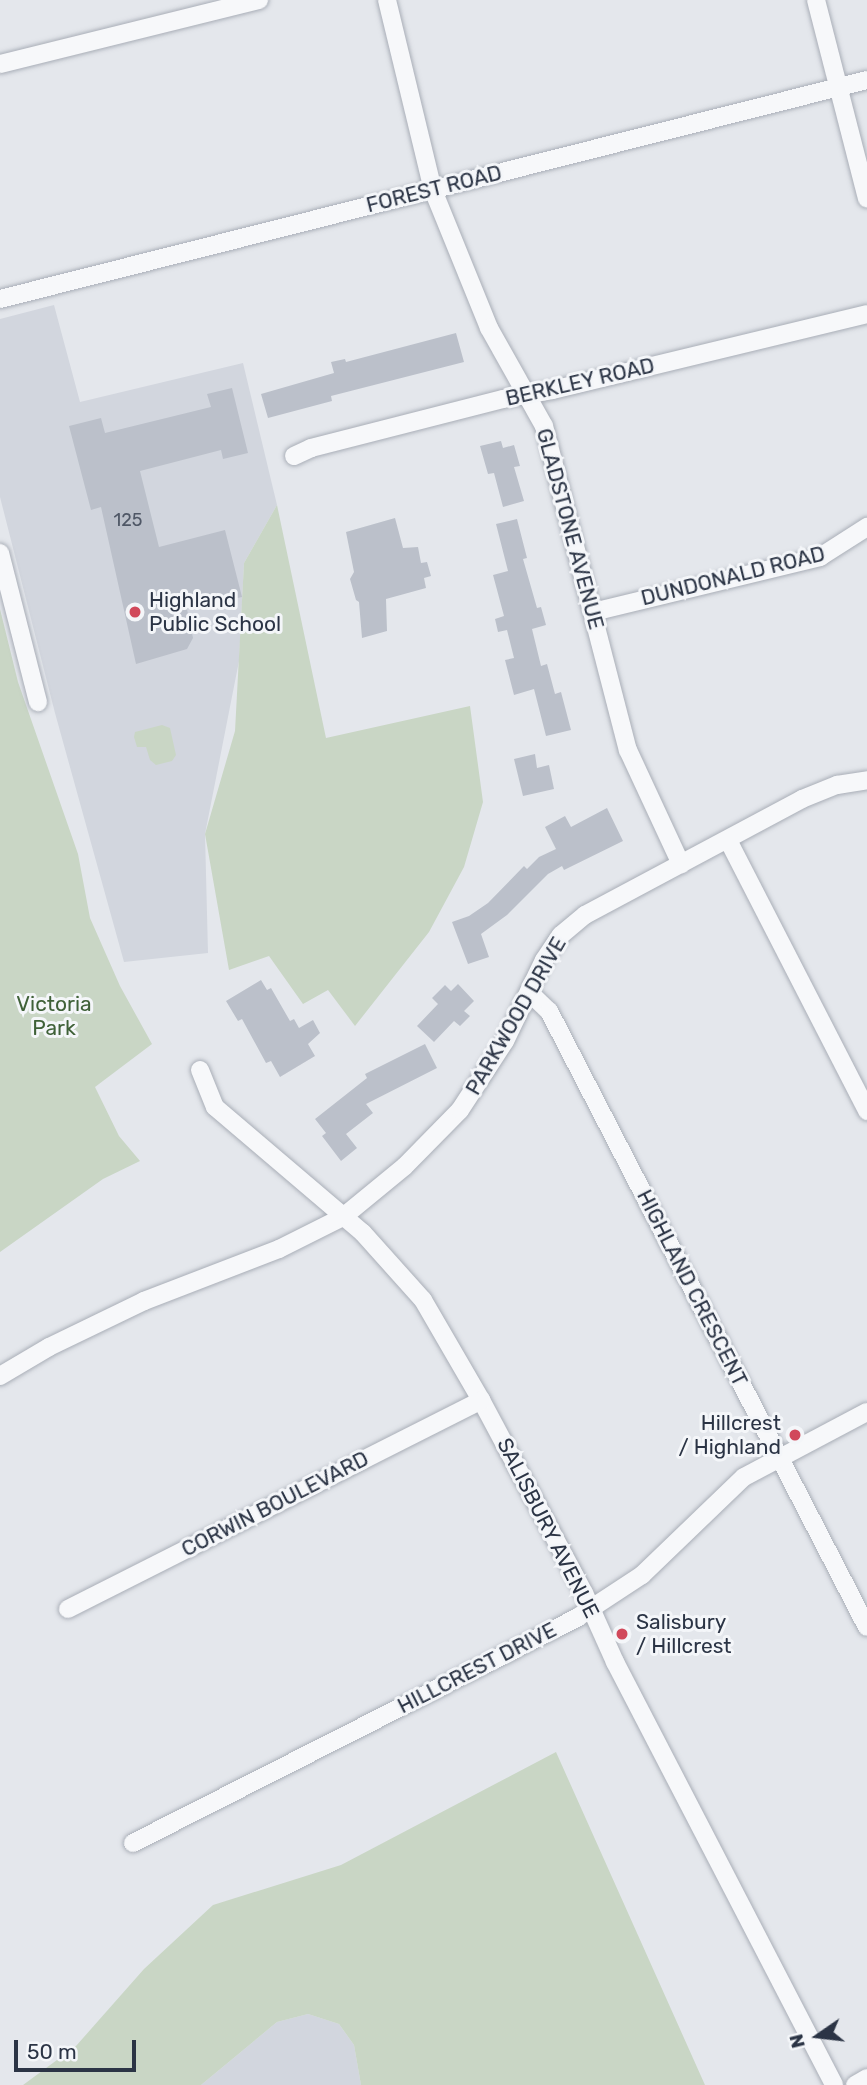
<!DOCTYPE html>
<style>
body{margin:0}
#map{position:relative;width:867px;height:2085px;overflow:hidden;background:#e4e7ec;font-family:Rubik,sans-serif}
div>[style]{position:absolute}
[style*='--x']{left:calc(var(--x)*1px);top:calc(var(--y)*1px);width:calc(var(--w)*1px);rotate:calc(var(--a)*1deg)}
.built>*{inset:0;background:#d2d6de}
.green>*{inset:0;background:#c9d6c5}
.building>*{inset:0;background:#bbc0ca}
.roads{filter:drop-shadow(0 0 2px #a9aeb7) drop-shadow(0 0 2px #a9aeb7)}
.minor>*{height:18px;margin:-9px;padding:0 9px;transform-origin:9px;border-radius:9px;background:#f7f8fa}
.dots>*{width:19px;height:19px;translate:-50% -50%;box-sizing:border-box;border:4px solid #f4f6f9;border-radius:50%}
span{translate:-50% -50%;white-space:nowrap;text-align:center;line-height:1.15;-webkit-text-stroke:6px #f4f6f9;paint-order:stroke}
.number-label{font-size:18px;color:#4f5766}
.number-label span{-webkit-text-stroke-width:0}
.street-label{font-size:21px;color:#2b3445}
.poi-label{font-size:21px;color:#2b3445}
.left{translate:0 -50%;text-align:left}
.right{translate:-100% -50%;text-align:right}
.park-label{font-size:21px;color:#3f6138}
.north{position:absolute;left:783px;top:2001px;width:70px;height:70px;-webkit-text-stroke:5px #f4f6f9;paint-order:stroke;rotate:256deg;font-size:19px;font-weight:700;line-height:28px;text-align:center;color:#2b3445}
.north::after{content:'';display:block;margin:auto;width:24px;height:32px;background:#2b3445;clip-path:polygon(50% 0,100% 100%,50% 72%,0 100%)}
.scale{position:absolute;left:14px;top:2040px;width:122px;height:32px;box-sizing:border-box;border:4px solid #2b3445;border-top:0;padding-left:9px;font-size:21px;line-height:24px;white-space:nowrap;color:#2b3445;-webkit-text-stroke:5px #f4f6f9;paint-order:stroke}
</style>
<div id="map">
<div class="built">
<i style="clip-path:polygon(54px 305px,80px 402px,243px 363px,277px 505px,244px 563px,239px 661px,205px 834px,208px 953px,124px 962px,55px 713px,0 497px,0 319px)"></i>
<i style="clip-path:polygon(308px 2014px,339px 2024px,354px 2045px,361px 2085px,201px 2085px,277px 2022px)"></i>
</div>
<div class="green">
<i style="clip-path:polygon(277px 505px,326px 738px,470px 706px,483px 802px,464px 867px,429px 932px,355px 1026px,328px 990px,303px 1004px,269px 956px,229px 970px,205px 834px,235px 731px,244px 563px)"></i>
<i style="clip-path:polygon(0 609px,18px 682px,78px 854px,90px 918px,120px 986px,152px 1044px,95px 1087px,119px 1136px,140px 1161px,103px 1179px,0 1252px)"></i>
<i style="clip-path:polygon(162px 725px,170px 728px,176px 755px,172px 761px,156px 765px,150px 760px,146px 747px,137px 747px,134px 737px,135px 732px)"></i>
<i style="clip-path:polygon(556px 1752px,705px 2085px,361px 2085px,354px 2045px,339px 2024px,308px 2014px,277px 2022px,201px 2085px,23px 2085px,76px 2046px,144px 1969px,213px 1905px,341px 1865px)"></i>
</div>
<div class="building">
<i style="clip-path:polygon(456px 333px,464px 362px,331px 396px,332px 401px,268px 418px,261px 394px,334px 373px,331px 362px,345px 359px,346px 362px)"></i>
<i style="clip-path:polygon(232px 388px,248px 453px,223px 459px,221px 450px,140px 471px,159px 547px,225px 530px,242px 597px,187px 609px,193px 638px,187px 649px,136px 664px,101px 507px,91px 510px,69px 426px,101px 418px,105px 433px,211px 407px,207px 394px)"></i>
<i style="clip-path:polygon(501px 441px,503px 448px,514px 445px,520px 466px,514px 467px,524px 501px,503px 507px,494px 473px,488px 474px,480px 446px)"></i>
<i style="clip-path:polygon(395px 518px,403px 548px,418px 547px,421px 563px,427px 562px,431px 576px,424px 578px,426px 588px,386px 599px,387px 631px,362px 638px,359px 602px,356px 600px,350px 579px,354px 572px,346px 532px)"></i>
<i style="clip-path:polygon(517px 519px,527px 558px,523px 559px,537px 608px,541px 607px,546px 625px,532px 629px,541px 666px,547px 664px,555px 694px,561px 692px,571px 730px,546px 736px,534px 689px,514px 695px,505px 660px,514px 658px,507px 630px,498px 632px,495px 619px,504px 616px,493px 575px,508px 571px,496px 524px)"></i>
<i style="clip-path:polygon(535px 754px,537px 768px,549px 765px,554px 789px,523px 796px,514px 759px)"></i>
<i style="clip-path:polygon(607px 808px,623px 841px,564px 870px,562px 866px,548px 874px,507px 915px,481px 934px,489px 957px,468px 964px,452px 922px,469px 916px,488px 903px,524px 866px,527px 869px,539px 857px,556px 849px,545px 827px,565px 816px,571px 827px)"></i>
<i style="clip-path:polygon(261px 980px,267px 990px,271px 988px,290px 1021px,294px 1019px,299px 1028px,313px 1020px,320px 1033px,308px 1044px,315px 1056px,280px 1077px,271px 1061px,266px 1063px,242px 1019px,238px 1021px,226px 1001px)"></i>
<i style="clip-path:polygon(458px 984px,474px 1001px,464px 1011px,470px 1016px,460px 1026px,454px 1021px,434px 1042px,417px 1026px,438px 1004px,432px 998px,445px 985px,451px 991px)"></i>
<i style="clip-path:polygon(425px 1044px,437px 1068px,366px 1104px,373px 1113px,346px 1134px,357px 1148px,341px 1161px,322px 1136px,326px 1133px,315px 1119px,367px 1078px,365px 1074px)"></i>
</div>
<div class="roads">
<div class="minor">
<i style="--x:387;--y:0;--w:195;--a:76.4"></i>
<i style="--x:433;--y:190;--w:149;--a:67.9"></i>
<i style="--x:489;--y:328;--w:112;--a:60.7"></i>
<i style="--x:544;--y:426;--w:335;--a:75.5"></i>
<i style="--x:628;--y:750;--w:126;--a:65.1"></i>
<i style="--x:816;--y:0;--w:205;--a:75.6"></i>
<i style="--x:0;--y:64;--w:267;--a:-13.9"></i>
<i style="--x:0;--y:299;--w:894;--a:-14.18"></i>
<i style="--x:294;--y:456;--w:19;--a:-25"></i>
<i style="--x:311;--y:448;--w:198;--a:-14.3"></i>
<i style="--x:503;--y:399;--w:51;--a:-10.2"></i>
<i style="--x:553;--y:390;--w:323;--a:-13.6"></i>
<i style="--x:0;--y:553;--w:154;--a:75.7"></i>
<i style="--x:593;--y:612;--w:234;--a:-13.6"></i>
<i style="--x:820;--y:557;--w:56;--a:-32.6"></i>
<i style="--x:728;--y:840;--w:305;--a:62.8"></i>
<i style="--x:529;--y:992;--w:28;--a:44"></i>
<i style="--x:549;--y:1011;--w:693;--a:62.7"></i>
<i style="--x:200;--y:1070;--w:40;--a:68"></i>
<i style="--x:215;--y:1107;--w:194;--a:40.4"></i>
<i style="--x:363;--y:1233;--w:90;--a:48.2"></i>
<i style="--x:423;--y:1300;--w:116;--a:59.9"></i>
<i style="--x:481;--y:1400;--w:219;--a:61.9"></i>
<i style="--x:584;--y:1593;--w:76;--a:65.8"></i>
<i style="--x:615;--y:1662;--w:476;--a:62.6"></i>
<i style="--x:0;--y:1376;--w:57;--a:-30.6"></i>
<i style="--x:49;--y:1347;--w:106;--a:-25.8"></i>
<i style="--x:144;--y:1301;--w:145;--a:-21.1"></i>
<i style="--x:279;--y:1249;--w:72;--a:-26.6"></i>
<i style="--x:343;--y:1217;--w:80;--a:-39.4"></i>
<i style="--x:405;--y:1166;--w:78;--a:-45.5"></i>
<i style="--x:460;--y:1110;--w:82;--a:-56.9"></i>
<i style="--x:505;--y:1041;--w:90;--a:-64.3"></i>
<i style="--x:544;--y:960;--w:30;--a:-56"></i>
<i style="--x:561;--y:935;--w:31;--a:-40"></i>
<i style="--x:585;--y:915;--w:246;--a:-28.1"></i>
<i style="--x:802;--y:799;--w:38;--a:-22"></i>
<i style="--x:837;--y:785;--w:30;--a:-9"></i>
<i style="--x:68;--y:1609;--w:463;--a:-26.8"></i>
<i style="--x:133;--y:1843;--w:499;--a:-26.9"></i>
<i style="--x:578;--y:1617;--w:77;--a:-33.3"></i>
<i style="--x:642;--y:1575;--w:141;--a:-43.9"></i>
<i style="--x:744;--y:1477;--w:139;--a:-27.9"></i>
<i style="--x:855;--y:2085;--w:14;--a:-30"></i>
</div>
</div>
<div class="dots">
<i style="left:135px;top:612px;background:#d1495b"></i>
<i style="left:795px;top:1435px;background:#d1495b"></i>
<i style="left:622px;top:1634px;background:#d1495b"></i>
</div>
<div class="number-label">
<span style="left:128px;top:520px">125</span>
</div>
<div class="street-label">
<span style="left:434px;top:189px;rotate:-14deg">FOREST ROAD</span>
<span style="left:580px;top:382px;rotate:-13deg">BERKLEY ROAD</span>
<span style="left:570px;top:529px;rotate:75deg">GLADSTONE AVENUE</span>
<span style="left:733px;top:576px;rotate:-14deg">DUNDONALD ROAD</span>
<span style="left:516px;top:1016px;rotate:-60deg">PARKWOOD DRIVE</span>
<span style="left:692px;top:1288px;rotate:63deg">HIGHLAND CRESCENT</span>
<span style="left:275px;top:1504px;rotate:-27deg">CORWIN BOULEVARD</span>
<span style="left:548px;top:1528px;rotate:63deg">SALISBURY AVENUE</span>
<span style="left:477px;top:1668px;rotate:-27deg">HILLCREST DRIVE</span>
</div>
<div class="poi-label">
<span class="left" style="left:149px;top:612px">Highland<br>Public School</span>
<span class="right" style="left:781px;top:1435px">Hillcrest<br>/ Highland</span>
<span class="left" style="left:636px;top:1634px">Salisbury<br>/ Hillcrest</span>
</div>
<div class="park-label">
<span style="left:54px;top:1016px">Victoria<br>Park</span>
</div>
<div class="north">N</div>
<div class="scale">50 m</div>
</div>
